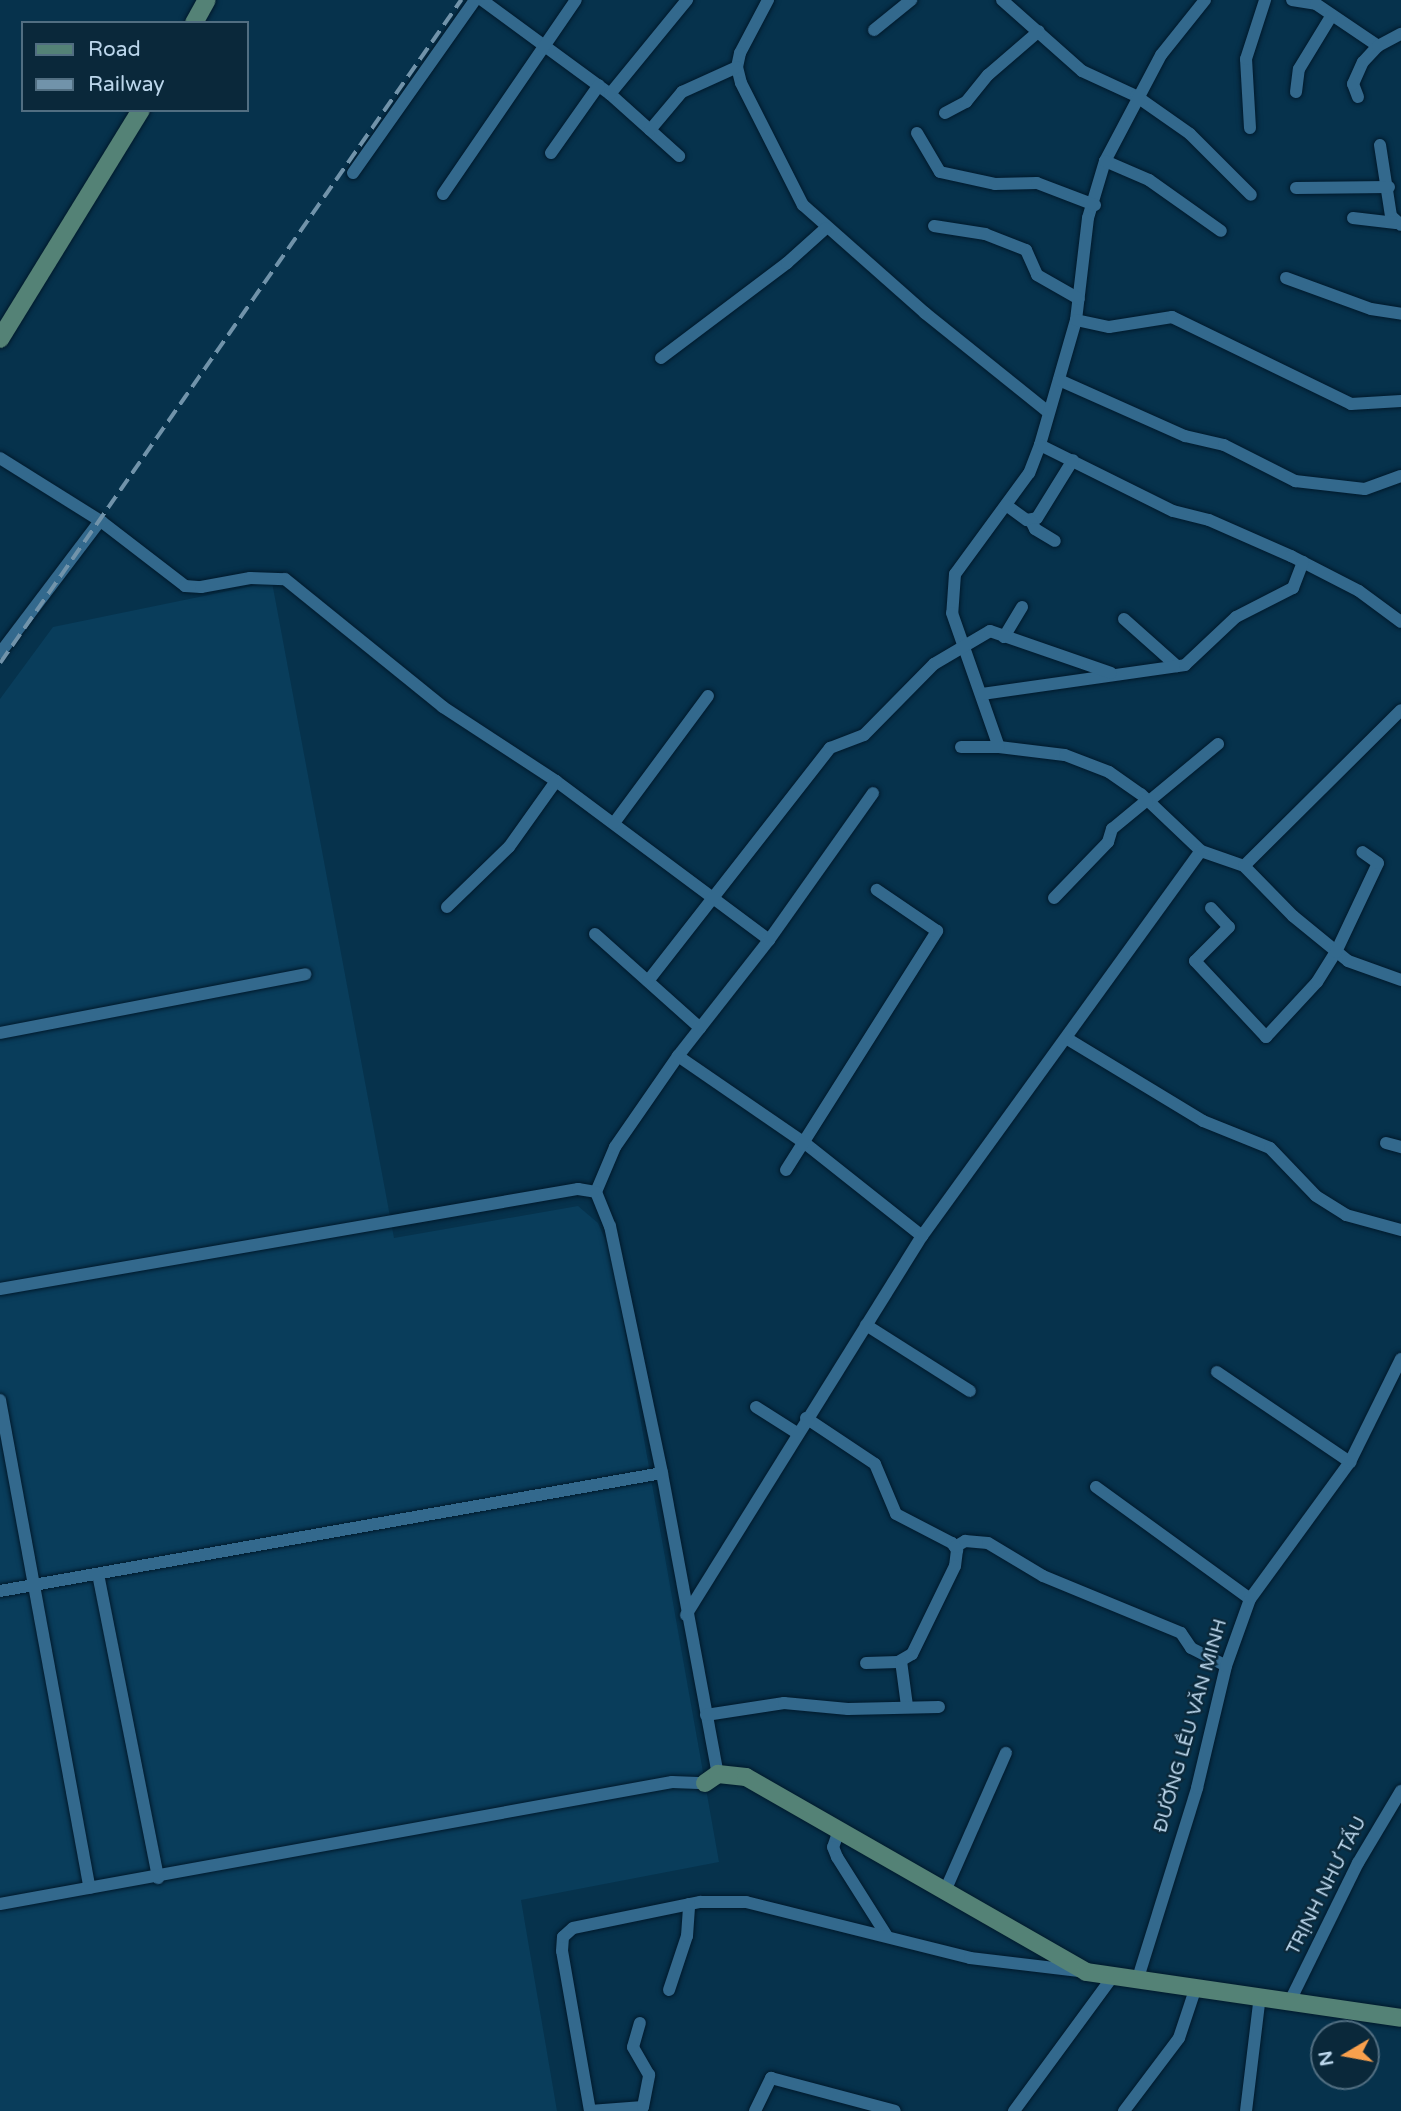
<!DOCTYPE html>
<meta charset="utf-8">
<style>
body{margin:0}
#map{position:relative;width:1401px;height:2111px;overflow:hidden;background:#06324c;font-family:"Varela Round",sans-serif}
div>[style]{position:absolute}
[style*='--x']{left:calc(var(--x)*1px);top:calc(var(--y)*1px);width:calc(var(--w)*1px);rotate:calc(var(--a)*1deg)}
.built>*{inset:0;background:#093d5b}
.roads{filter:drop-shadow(0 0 2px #00192b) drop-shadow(0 0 2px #00192b)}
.street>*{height:12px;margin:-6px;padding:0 6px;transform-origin:6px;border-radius:6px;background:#33698d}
.secondary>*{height:18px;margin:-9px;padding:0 9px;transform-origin:9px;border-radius:9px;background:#548276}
.rail>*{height:3.5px;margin-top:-1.75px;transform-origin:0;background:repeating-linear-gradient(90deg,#7193aa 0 14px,transparent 0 21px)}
span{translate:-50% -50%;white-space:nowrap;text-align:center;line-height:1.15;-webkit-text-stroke:5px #0a283a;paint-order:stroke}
.street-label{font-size:19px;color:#bbd6eb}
.legend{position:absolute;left:21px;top:21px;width:228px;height:91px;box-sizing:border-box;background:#0a283a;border:2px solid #516e81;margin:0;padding:9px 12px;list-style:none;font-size:21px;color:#bbd6eb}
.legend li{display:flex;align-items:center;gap:14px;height:35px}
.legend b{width:35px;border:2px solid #516e81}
.north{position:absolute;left:1310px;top:2020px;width:70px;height:70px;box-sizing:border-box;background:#0a283a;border:2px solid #516e81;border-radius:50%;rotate:260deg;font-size:19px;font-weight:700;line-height:28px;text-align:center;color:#bbd6eb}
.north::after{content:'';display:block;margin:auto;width:24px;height:32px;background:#f9a04d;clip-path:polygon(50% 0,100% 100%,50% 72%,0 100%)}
</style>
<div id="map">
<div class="built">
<i style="clip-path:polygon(272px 582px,394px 1238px,578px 1206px,598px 1223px,611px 1253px,719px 1862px,521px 1900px,557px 2111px,0 2111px,0 699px,53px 627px)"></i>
</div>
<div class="roads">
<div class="street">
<i style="--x:482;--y:0;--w:159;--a:36.3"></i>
<i style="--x:610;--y:94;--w:93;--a:41.9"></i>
<i style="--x:768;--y:0;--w:60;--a:117.8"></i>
<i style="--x:740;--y:53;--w:14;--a:102"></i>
<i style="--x:737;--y:67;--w:16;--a:76"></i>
<i style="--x:741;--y:83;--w:137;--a:63.1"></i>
<i style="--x:803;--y:205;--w:163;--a:41.5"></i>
<i style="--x:925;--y:313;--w:158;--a:38.8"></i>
<i style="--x:1002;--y:0;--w:107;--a:41.6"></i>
<i style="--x:1082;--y:71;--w:60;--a:24.8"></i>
<i style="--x:1136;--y:96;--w:66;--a:35.1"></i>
<i style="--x:1190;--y:134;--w:86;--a:45"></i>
<i style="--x:1205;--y:0;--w:70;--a:128.7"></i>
<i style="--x:1161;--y:55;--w:120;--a:117.8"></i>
<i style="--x:1105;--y:161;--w:59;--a:106.6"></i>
<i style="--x:1088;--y:218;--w:103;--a:96.7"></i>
<i style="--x:1076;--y:320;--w:130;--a:106.1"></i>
<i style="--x:1040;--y:445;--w:30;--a:111"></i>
<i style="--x:1029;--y:473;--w:125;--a:126.2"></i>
<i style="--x:955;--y:574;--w:39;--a:94"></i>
<i style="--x:952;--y:613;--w:142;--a:70.7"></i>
<i style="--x:999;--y:747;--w:66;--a:6.9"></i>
<i style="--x:1065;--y:755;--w:47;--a:21.1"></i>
<i style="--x:1109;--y:772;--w:39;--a:35"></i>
<i style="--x:1141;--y:794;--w:83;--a:43.5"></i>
<i style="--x:1201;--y:851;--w:46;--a:19.2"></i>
<i style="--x:1244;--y:866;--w:70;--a:45.6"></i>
<i style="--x:1293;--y:916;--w:71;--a:39.3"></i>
<i style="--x:1348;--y:961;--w:56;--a:19.7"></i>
<i style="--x:1292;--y:0;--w:24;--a:9"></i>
<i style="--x:1316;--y:4;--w:75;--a:34.1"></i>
<i style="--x:874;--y:30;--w:48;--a:-39"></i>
<i style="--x:1296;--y:92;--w:23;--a:-83"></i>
<i style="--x:1299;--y:69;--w:63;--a:-58.6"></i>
<i style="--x:610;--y:94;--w:122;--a:-50.7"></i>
<i style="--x:1358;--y:97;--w:14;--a:-111"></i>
<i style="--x:1353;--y:84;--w:24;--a:-66"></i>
<i style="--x:1363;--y:62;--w:22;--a:-47"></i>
<i style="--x:1378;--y:46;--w:26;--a:-28"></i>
<i style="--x:945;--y:113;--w:24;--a:-28"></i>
<i style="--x:966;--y:102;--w:35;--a:-51"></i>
<i style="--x:988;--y:75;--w:67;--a:-40.8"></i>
<i style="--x:1250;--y:128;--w:69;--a:-93.3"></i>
<i style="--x:1246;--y:59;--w:62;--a:-72.1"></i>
<i style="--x:650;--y:130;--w:50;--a:-49.9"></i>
<i style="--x:682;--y:92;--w:60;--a:-24.4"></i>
<i style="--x:917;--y:133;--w:45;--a:59.5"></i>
<i style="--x:940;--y:172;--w:56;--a:12.3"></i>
<i style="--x:995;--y:184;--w:42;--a:-1.4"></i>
<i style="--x:1037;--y:183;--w:62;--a:20.8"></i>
<i style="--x:1380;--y:145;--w:72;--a:81.2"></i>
<i style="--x:1391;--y:216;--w:13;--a:42"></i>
<i style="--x:551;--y:153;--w:83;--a:-54.8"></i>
<i style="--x:1105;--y:161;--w:48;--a:23.4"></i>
<i style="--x:1149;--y:180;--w:88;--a:35.3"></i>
<i style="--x:353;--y:173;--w:212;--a:-54.8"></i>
<i style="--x:1296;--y:188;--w:93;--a:-0.6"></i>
<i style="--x:443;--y:194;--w:235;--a:-55.6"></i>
<i style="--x:1353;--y:218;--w:43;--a:6.6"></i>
<i style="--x:934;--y:226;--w:52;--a:8.9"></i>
<i style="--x:985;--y:234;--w:44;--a:21.3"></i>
<i style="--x:1026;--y:250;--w:27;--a:66"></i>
<i style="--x:1037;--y:275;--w:48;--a:29.7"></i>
<i style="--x:1286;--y:278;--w:90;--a:20"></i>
<i style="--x:1371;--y:309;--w:30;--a:9"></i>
<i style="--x:1076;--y:320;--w:34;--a:12"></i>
<i style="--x:1109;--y:327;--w:64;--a:-9"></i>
<i style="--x:1172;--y:317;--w:199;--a:25.9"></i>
<i style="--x:1351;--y:404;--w:50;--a:-3.4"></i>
<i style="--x:661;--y:358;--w:158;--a:-37"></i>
<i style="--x:787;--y:263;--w:52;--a:-41.9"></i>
<i style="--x:1059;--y:380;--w:138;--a:24"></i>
<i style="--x:1185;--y:436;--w:40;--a:13"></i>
<i style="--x:1224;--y:445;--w:80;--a:26.9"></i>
<i style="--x:1295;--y:481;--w:70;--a:6.5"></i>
<i style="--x:1365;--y:489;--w:38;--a:-20"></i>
<i style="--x:1040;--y:445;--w:148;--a:26.4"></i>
<i style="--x:1173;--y:511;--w:37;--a:14"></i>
<i style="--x:1209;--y:520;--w:90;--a:23.7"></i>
<i style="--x:1291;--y:556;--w:76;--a:27.2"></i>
<i style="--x:1359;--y:591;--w:52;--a:36.4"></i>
<i style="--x:0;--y:458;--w:120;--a:32.1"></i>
<i style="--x:102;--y:522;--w:105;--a:37.6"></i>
<i style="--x:185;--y:586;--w:16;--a:4"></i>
<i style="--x:201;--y:587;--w:50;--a:-10.4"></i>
<i style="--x:250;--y:578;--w:35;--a:2"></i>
<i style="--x:285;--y:579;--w:203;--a:39"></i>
<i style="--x:443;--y:707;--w:135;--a:33.2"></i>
<i style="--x:556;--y:781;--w:266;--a:36.7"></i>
<i style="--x:1006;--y:505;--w:26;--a:36"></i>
<i style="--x:1027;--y:520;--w:10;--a:-11"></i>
<i style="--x:1037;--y:518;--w:68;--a:-58.2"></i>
<i style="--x:1031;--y:521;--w:9;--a:63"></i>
<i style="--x:1035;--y:529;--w:23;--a:31"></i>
<i style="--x:1124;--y:619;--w:71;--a:41.6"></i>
<i style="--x:1004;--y:637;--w:35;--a:-59"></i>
<i style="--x:0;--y:653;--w:166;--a:-52.9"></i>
<i style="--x:982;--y:694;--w:205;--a:-8.1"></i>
<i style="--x:1185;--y:665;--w:70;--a:-43.3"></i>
<i style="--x:1236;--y:617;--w:64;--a:-27"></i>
<i style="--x:1293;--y:588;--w:28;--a:-69"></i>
<i style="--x:961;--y:747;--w:38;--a:0"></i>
<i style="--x:1148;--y:802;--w:91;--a:-39.6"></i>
<i style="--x:614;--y:823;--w:158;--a:-53.5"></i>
<i style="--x:1244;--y:866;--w:221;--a:-44.8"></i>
<i style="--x:1054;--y:898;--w:78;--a:-46"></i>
<i style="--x:1108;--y:842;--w:14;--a:-73"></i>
<i style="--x:1112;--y:829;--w:45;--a:-39.6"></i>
<i style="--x:447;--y:907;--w:86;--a:-44.1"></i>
<i style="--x:509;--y:847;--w:81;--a:-54.5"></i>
<i style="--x:1211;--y:908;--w:26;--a:47"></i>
<i style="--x:1229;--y:927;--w:48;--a:135"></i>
<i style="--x:1195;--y:961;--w:104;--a:46.9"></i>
<i style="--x:1266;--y:1037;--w:75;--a:-47.2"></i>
<i style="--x:1317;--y:982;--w:36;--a:-58"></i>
<i style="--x:1336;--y:952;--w:98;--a:-64.7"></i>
<i style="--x:1378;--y:863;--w:19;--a:-145"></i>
<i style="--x:595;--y:934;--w:141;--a:41.8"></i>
<i style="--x:648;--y:981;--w:296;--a:-52"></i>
<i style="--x:830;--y:748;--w:36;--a:-21"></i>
<i style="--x:864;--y:735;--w:100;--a:-45.4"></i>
<i style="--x:934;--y:664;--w:65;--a:-30.5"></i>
<i style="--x:990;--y:631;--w:128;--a:19.1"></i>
<i style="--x:0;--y:1033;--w:311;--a:-10.9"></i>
<i style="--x:1066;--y:1038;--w:160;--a:31.2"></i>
<i style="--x:1203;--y:1121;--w:72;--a:21.9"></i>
<i style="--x:1270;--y:1148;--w:66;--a:46.2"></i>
<i style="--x:1316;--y:1196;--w:36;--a:32"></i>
<i style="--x:1346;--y:1215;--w:57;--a:15.3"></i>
<i style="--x:678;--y:1056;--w:155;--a:34.5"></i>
<i style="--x:806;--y:1144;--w:148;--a:38.4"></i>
<i style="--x:1386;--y:1143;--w:16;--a:15"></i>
<i style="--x:786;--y:1170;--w:283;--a:-57.7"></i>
<i style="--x:937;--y:931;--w:73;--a:-145.7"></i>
<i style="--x:596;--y:1192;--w:49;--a:-67.1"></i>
<i style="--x:615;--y:1147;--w:111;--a:-55.3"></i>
<i style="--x:678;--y:1056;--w:147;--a:-51.9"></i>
<i style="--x:769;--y:940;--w:180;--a:-54.7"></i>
<i style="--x:0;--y:1289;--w:587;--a:-9.82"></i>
<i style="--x:578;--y:1189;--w:18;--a:9"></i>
<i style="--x:596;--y:1192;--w:37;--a:68"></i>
<i style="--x:610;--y:1226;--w:252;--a:78.1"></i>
<i style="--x:662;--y:1473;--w:306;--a:79.5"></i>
<i style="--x:866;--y:1325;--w:123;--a:32.4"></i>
<i style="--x:1217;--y:1372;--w:161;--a:34.1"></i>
<i style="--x:0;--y:1400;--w:496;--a:79.6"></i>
<i style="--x:756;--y:1407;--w:49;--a:32.4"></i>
<i style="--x:806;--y:1418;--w:83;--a:33.7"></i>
<i style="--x:875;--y:1464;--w:54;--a:67.2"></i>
<i style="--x:896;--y:1514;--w:63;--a:27.4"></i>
<i style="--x:952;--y:1543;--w:9;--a:54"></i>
<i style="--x:957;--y:1550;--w:16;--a:97"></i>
<i style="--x:955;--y:1566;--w:98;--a:116"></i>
<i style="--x:912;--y:1654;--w:16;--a:150"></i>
<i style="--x:898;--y:1662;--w:32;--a:178"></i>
<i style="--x:1096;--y:1487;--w:190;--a:36"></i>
<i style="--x:955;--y:1547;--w:12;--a:-31"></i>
<i style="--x:965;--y:1541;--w:23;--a:5"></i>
<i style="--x:988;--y:1543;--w:64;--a:31"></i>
<i style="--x:1043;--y:1576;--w:149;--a:22.4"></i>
<i style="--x:1181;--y:1633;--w:18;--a:56"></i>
<i style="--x:1191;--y:1648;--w:39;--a:27"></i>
<i style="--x:98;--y:1574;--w:310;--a:78.8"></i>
<i style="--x:0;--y:1591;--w:672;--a:-10.11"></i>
<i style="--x:686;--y:1615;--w:446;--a:-58.1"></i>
<i style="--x:922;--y:1236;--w:475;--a:-54.1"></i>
<i style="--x:901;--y:1661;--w:45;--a:82.4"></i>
<i style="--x:706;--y:1715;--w:79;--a:-8.7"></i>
<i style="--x:784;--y:1703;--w:64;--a:5.4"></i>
<i style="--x:848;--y:1709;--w:91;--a:-1.3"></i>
<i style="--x:839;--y:1830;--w:18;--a:109"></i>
<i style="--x:833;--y:1847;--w:11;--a:68"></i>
<i style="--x:837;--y:1857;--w:93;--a:57.7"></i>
<i style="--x:945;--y:1891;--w:151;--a:-66.2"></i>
<i style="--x:0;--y:1904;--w:683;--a:-10.29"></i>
<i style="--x:672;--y:1782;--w:33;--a:2"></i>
<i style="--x:1138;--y:1978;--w:199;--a:-72.7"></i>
<i style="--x:1197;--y:1788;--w:125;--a:-76.6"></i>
<i style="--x:1226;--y:1666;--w:71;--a:-70.3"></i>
<i style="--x:1250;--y:1599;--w:170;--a:-53.9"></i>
<i style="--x:1350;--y:1462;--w:115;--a:-63.7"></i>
<i style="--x:669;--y:1990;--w:57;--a:-71.6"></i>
<i style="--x:687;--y:1936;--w:32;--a:-86"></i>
<i style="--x:1290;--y:2001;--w:154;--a:-63.8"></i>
<i style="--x:1358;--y:1863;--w:84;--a:-59.2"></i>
<i style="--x:590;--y:2111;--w:162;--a:-99.9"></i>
<i style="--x:562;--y:1951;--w:14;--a:-86"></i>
<i style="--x:563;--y:1937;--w:13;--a:-42"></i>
<i style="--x:573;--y:1928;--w:130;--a:-11.6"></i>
<i style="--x:700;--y:1902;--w:46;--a:0"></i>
<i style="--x:746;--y:1902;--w:231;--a:14"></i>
<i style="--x:970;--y:1958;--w:110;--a:6.8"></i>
<i style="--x:590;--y:2111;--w:53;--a:-4.3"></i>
<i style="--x:643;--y:2107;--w:33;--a:-79"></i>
<i style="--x:649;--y:2075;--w:32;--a:-120"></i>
<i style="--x:633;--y:2047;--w:25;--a:-74"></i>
<i style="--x:755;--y:2111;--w:37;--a:-64"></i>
<i style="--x:771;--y:2078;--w:128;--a:14.9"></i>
<i style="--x:1014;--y:2111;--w:169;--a:-53.7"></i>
<i style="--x:1124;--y:2111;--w:91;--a:-53"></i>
<i style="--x:1179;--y:2038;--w:54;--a:-71.6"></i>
<i style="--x:1246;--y:2111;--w:116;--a:-83.1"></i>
</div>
<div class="secondary">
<i style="--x:194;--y:23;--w:26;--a:-61"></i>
<i style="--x:0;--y:339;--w:269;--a:-58.4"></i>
<i style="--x:705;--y:1783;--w:16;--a:-35"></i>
<i style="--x:718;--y:1774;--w:28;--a:6"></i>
<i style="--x:746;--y:1777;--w:392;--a:29.8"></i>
<i style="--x:1086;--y:1972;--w:318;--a:8.3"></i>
</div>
</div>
<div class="rail">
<i style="--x:0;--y:663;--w:808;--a:-55.19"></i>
</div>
<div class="street-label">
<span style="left:1191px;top:1726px;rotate:-74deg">ĐƯỜNG LỀU VĂN MINH</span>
<span style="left:1327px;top:1886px;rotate:-63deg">TRỊNH NHƯ TẤU</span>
</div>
<ul class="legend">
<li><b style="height:9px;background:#548276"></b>Road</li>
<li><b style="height:9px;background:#7193aa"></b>Railway</li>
</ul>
<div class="north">N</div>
</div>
